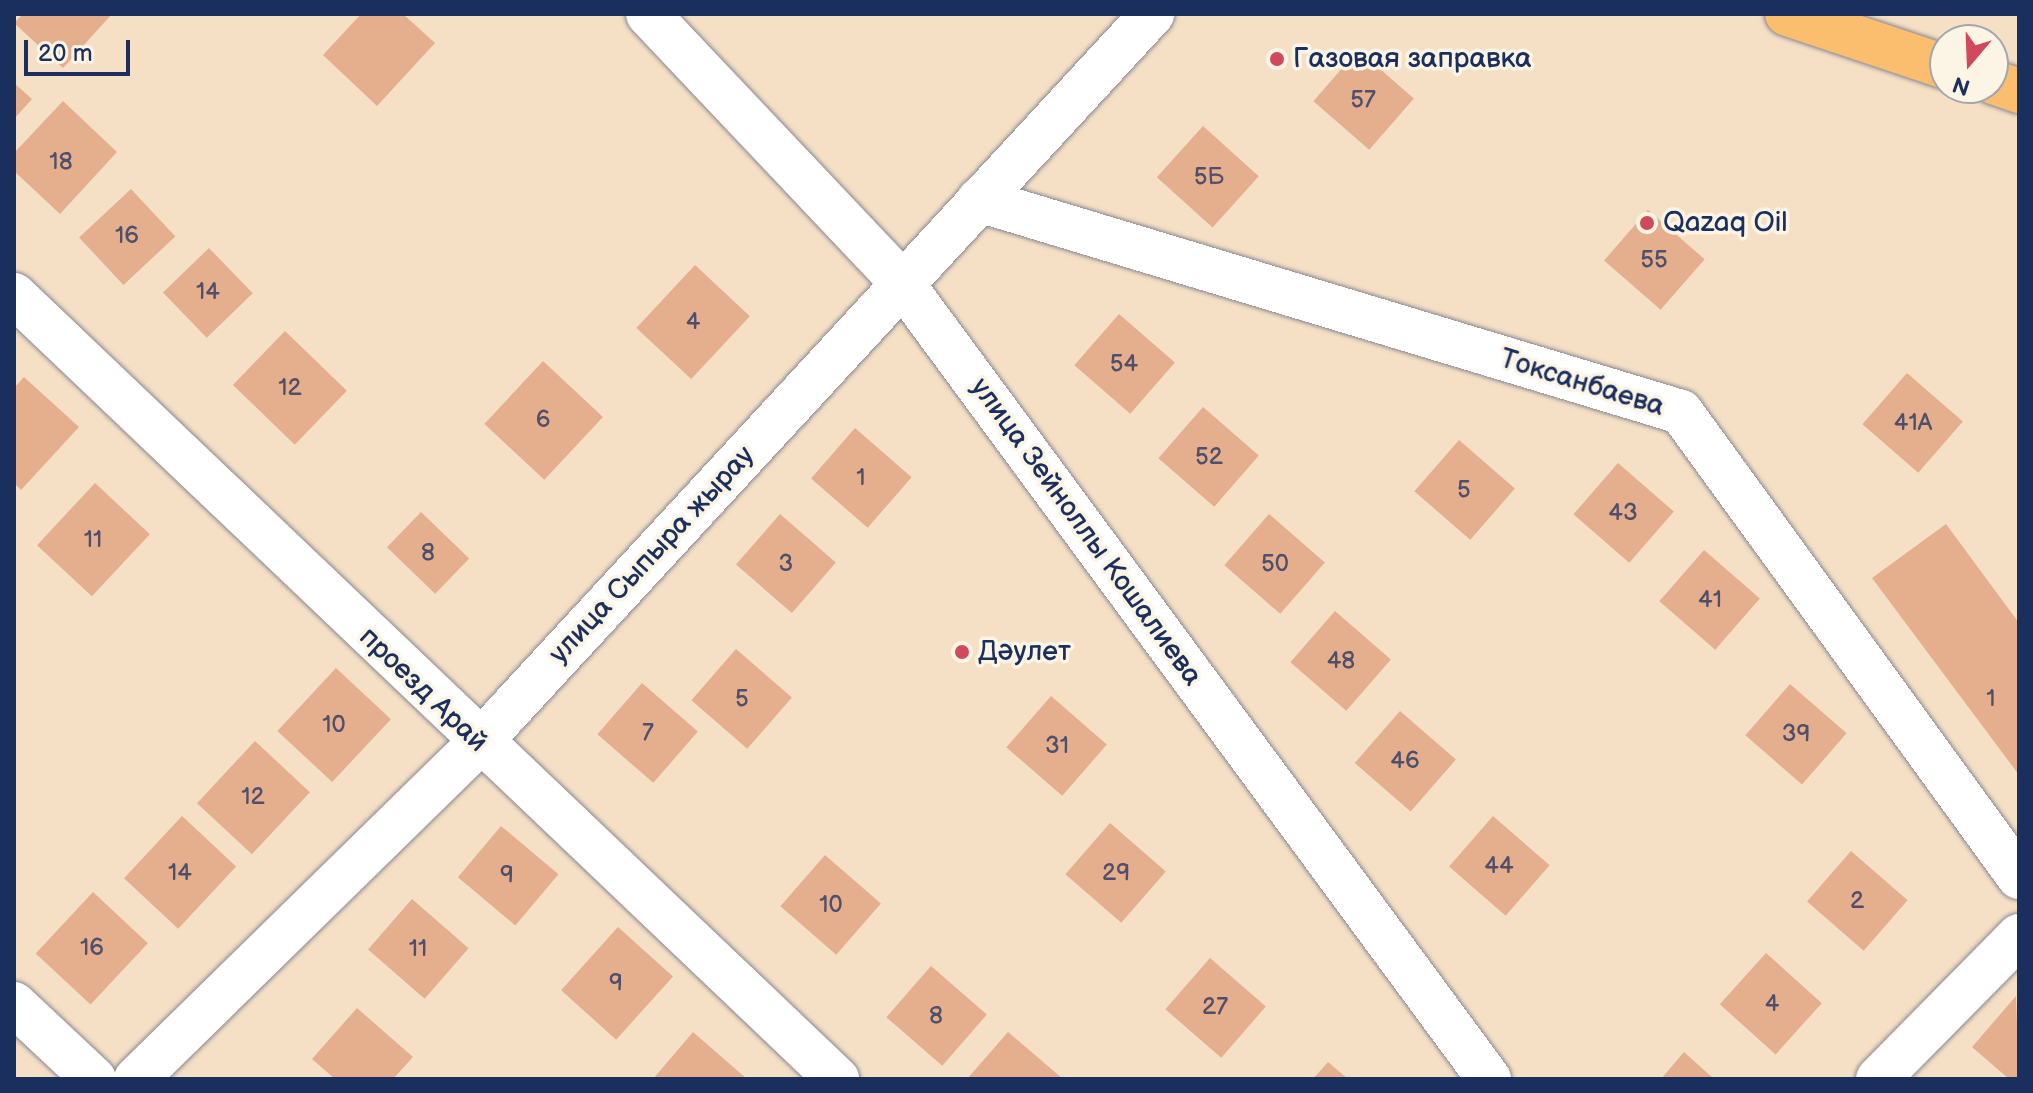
<!DOCTYPE html>
<meta charset="utf-8">
<style>
body{margin:0}
#map{position:relative;width:2033px;height:1093px;overflow:hidden;background:#f6e0c5;font-family:"Balsamiq Sans",sans-serif}
div>[style]{position:absolute}
[style*='--x']{left:calc(var(--x)*1px);top:calc(var(--y)*1px);width:calc(var(--w)*1px);rotate:calc(var(--a)*1deg)}
.building>*{inset:0;background:#e5ae8d;transform-origin:0 0}
.roads{filter:drop-shadow(0 0 2px #888892) drop-shadow(0 0 2px #888892)}
.minor>*{height:44px;margin:-22px;padding:0 22px;transform-origin:22px;border-radius:22px;background:#fff}
.highway>*{height:44px;margin:-22px;padding:0 22px;transform-origin:22px;border-radius:22px;background:#fbbd6e}
.dots>*{width:22px;height:22px;translate:-50% -50%;box-sizing:border-box;border:4px solid #fcf5e5;border-radius:50%}
span{translate:-50% -50%;white-space:nowrap;text-align:center;line-height:1.15;-webkit-text-stroke:7px #fcf5e5;paint-order:stroke}
.number-label{font-size:24px;color:#4e4f6a}
.number-label span{-webkit-text-stroke-width:0}
.poi-label{font-size:28px;color:#1b2f5e}
.left{translate:0 -50%;text-align:left}
.street-label{font-size:28px;color:#1b2f5e}
.frame{position:absolute;inset:0;border:16px solid #1b2f5e;pointer-events:none}
.north{position:absolute;left:1929px;top:24px;width:80px;height:80px;box-sizing:border-box;background:#fcf5e5;border:2px solid #a2a6af;border-radius:50%;rotate:199deg;font-size:22px;font-weight:700;line-height:32px;text-align:center;color:#1b2f5e}
.north::after{content:'';display:block;margin:auto;width:28px;height:36px;background:#d1495b;clip-path:polygon(50% 0,100% 100%,50% 72%,0 100%)}
.scale{position:absolute;left:24px;top:40px;width:106px;height:36px;box-sizing:border-box;border:4px solid #1b2f5e;border-top:0;padding-left:10px;font-size:24px;line-height:28px;white-space:nowrap;color:#1b2f5e;-webkit-text-stroke:6px #fcf5e5;paint-order:stroke}
</style>
<div id="map">
<div class="building">
<i style="clip-path:polygon(23px 14px,112px 14px,63px 68px,14px 23px)"></i>
<i style="clip-path:polygon(361px 14px,403px 14px,435px 43px,377px 106px,323px 55px)"></i>
<i style="left:1358px;top:50px;width:74px;height:68px;rotate:41deg"></i>
<i style="clip-path:polygon(14px 83px,32px 99px,14px 119px)"></i>
<i style="clip-path:polygon(63px 101px,117px 152px,60px 214px,14px 171px,14px 153px)"></i>
<i style="left:1203px;top:126px;width:75px;height:69px;rotate:42deg"></i>
<i style="left:131px;top:189px;width:65px;height:71px;rotate:47deg"></i>
<i style="left:1648px;top:210px;width:75px;height:67px;rotate:41deg"></i>
<i style="left:209px;top:248px;width:63px;height:64px;rotate:46deg"></i>
<i style="left:695px;top:265px;width:75px;height:86px;rotate:43deg"></i>
<i style="left:1119px;top:314px;width:74px;height:68px;rotate:41deg"></i>
<i style="left:285px;top:331px;width:86px;height:75px;rotate:44deg"></i>
<i style="left:543px;top:361px;width:82px;height:86px;rotate:43deg"></i>
<i style="left:1907px;top:373px;width:74px;height:68px;rotate:41deg"></i>
<i style="clip-path:polygon(24px 377px,79px 427px,21px 490px,14px 483px,14px 388px)"></i>
<i style="left:1203px;top:407px;width:74px;height:68px;rotate:41deg"></i>
<i style="left:855px;top:428px;width:75px;height:67px;rotate:41deg"></i>
<i style="left:1459px;top:440px;width:74px;height:68px;rotate:41deg"></i>
<i style="left:1618px;top:463px;width:74px;height:68px;rotate:41deg"></i>
<i style="left:95px;top:483px;width:75px;height:85px;rotate:43deg"></i>
<i style="left:421px;top:512px;width:67px;height:49px;rotate:44deg"></i>
<i style="left:780px;top:514px;width:74px;height:67px;rotate:41deg"></i>
<i style="left:1269px;top:514px;width:74px;height:68px;rotate:41deg"></i>
<i style="clip-path:polygon(1946px 524px,2019px 623px,2019px 775px,1872px 578px)"></i>
<i style="left:1704px;top:550px;width:74px;height:68px;rotate:41deg"></i>
<i style="left:1335px;top:611px;width:74px;height:68px;rotate:41deg"></i>
<i style="left:736px;top:649px;width:74px;height:68px;rotate:41deg"></i>
<i style="left:336px;top:668px;width:75px;height:86px;rotate:43deg"></i>
<i style="left:642px;top:683px;width:74px;height:68px;rotate:41deg"></i>
<i style="left:1790px;top:684px;width:75px;height:68px;rotate:41deg"></i>
<i style="left:1051px;top:696px;width:74px;height:68px;rotate:41deg"></i>
<i style="left:1400px;top:711px;width:74px;height:69px;rotate:41deg"></i>
<i style="left:255px;top:741px;width:75px;height:85px;rotate:43deg"></i>
<i style="left:182px;top:816px;width:74px;height:85px;rotate:43deg"></i>
<i style="left:1493px;top:816px;width:75px;height:67px;rotate:41deg"></i>
<i style="left:1110px;top:823px;width:74px;height:68px;rotate:41deg"></i>
<i style="left:501px;top:826px;width:75px;height:67px;rotate:40deg"></i>
<i style="left:1851px;top:851px;width:75px;height:67px;rotate:41deg"></i>
<i style="left:825px;top:855px;width:74px;height:68px;rotate:41deg"></i>
<i style="left:93px;top:892px;width:75px;height:84px;rotate:43deg"></i>
<i style="left:412px;top:899px;width:75px;height:67px;rotate:41deg"></i>
<i style="left:618px;top:927px;width:74px;height:85px;rotate:42deg"></i>
<i style="left:1766px;top:953px;width:75px;height:69px;rotate:42deg"></i>
<i style="left:1210px;top:958px;width:74px;height:68px;rotate:41deg"></i>
<i style="left:931px;top:966px;width:74px;height:68px;rotate:41deg"></i>
<i style="clip-path:polygon(2016px 996px,2019px 1079px,2009px 1079px,1972px 1047px)"></i>
<i style="clip-path:polygon(357px 1008px,413px 1057px,393px 1079px,335px 1079px,312px 1059px)"></i>
<i style="clip-path:polygon(693px 1032px,747px 1079px,653px 1079px)"></i>
<i style="clip-path:polygon(1008px 1032px,1063px 1079px,967px 1079px)"></i>
<i style="clip-path:polygon(1684px 1052px,1714px 1079px,1661px 1079px)"></i>
<i style="clip-path:polygon(1328px 1062px,1348px 1079px,1313px 1079px)"></i>
</div>
<div class="roads">
<div class="minor">
<i style="--x:648;--y:14;--w:370;--a:46.6"></i>
<i style="--x:902;--y:283;--w:989;--a:53.59"></i>
<i style="--x:979;--y:200;--w:733;--a:16.8"></i>
<i style="--x:1681;--y:412;--w:575;--a:53.99"></i>
<i style="--x:14;--y:295;--w:1137;--a:43.61"></i>
<i style="--x:14;--y:1004;--w:110;--a:43.2"></i>
<i style="--x:136;--y:1079;--w:479;--a:-44.4"></i>
<i style="--x:478;--y:744;--w:994;--a:-47.28"></i>
<i style="--x:1878;--y:1079;--w:201;--a:-45.4"></i>
</div>
<div class="highway">
<i style="--x:1787;--y:14;--w:167;--a:18.5"></i>
<i style="--x:1993;--y:82;--w:28;--a:19"></i>
</div>
</div>
<div class="dots">
<i style="left:1277px;top:59px;background:#d1495b"></i>
<i style="left:1647px;top:223px;background:#d1495b"></i>
<i style="left:962px;top:652px;background:#d1495b"></i>
</div>
<div class="number-label">
<span style="left:1363px;top:100px">57</span>
<span style="left:61px;top:162px">18</span>
<span style="left:1209px;top:177px">5Б</span>
<span style="left:127px;top:236px">16</span>
<span style="left:1654px;top:260px">55</span>
<span style="left:208px;top:292px">14</span>
<span style="left:693px;top:322px">4</span>
<span style="left:1124px;top:364px">54</span>
<span style="left:290px;top:388px">12</span>
<span style="left:543px;top:420px">6</span>
<span style="left:1913px;top:423px">41А</span>
<span style="left:1209px;top:457px">52</span>
<span style="left:861px;top:478px">1</span>
<span style="left:1464px;top:490px">5</span>
<span style="left:1623px;top:513px">43</span>
<span style="left:93px;top:540px">11</span>
<span style="left:428px;top:553px">8</span>
<span style="left:786px;top:564px">3</span>
<span style="left:1275px;top:564px">50</span>
<span style="left:1710px;top:600px">41</span>
<span style="left:1341px;top:661px">48</span>
<span style="left:742px;top:699px">5</span>
<span style="left:1991px;top:699px">1</span>
<span style="left:334px;top:725px">10</span>
<span style="left:648px;top:733px">7</span>
<span style="left:1796px;top:734px">39</span>
<span style="left:1057px;top:746px">31</span>
<span style="left:1405px;top:761px">46</span>
<span style="left:253px;top:797px">12</span>
<span style="left:1499px;top:866px">44</span>
<span style="left:180px;top:873px">14</span>
<span style="left:1116px;top:873px">29</span>
<span style="left:507px;top:875px">9</span>
<span style="left:1857px;top:901px">2</span>
<span style="left:831px;top:905px">10</span>
<span style="left:92px;top:948px">16</span>
<span style="left:418px;top:949px">11</span>
<span style="left:616px;top:983px">9</span>
<span style="left:1772px;top:1004px">4</span>
<span style="left:1215px;top:1007px">27</span>
<span style="left:936px;top:1016px">8</span>
</div>
<div class="poi-label">
<span class="left" style="left:1293px;top:59px">Газовая заправка</span>
<span class="left" style="left:1663px;top:223px">Qazaq Oil</span>
<span class="left" style="left:978px;top:652px">Дәулет</span>
</div>
<div class="street-label">
<span style="left:1582px;top:383px;rotate:17deg">Токсанбаева</span>
<span style="left:1086px;top:532px;rotate:54deg">улица Зейноллы Кошалиева</span>
<span style="left:652px;top:555px;rotate:-47deg">улица Сыпыра жырау</span>
<span style="left:423px;top:690px;rotate:44deg">проезд Арай</span>
</div>
<div class="frame"></div>
<div class="north">N</div>
<div class="scale">20 m</div>
</div>
